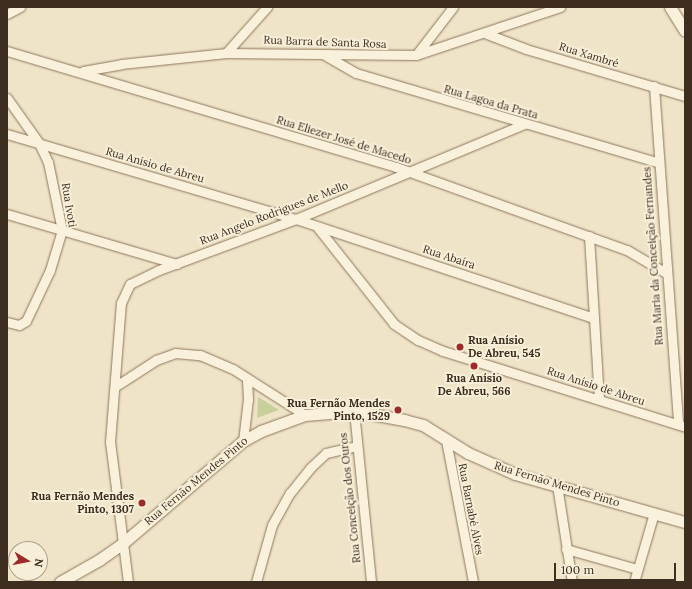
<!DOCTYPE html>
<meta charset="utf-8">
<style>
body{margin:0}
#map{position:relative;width:692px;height:589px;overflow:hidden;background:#f0e4c8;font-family:Lora,serif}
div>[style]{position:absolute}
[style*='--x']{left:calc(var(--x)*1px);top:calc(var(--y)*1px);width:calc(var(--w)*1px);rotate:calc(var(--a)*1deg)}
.green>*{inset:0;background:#c9cf9b}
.roads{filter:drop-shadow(0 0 1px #8d765c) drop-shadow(0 0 1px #8d765c)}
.minor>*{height:9px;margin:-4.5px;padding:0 4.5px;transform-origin:4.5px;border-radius:4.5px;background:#faf1dc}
.tertiary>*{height:11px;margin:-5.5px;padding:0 5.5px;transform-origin:5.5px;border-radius:5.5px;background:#faf1dc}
.dots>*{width:11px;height:11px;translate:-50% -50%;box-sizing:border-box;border:2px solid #f7eed8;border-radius:50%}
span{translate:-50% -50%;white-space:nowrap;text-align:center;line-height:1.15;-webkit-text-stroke:4px #f7eed8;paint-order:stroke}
.street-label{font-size:11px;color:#3d2e20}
.poi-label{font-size:11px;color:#3d2e20;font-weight:700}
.left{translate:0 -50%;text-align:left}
.right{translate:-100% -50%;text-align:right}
.frame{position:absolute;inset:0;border:8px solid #3d2e20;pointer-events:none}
.north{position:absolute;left:8px;top:541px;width:40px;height:40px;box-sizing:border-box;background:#f7eed8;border:1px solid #ada18e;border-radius:50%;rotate:100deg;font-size:11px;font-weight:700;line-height:16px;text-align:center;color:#3d2e20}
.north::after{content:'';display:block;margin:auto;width:14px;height:18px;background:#9e2a2b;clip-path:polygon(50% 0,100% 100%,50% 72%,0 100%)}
.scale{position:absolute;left:554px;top:563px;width:122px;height:18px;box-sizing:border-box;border:2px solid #3d2e20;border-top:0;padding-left:5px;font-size:12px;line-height:14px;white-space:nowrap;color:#3d2e20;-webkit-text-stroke:3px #f7eed8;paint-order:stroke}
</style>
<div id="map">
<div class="green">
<i style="clip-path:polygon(258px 397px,265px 401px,279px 410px,257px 418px)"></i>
</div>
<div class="roads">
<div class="minor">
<i style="--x:7;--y:14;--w:15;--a:-28"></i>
<i style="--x:487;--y:34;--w:42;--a:21"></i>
<i style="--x:526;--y:49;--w:166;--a:16.5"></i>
<i style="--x:7;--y:51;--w:406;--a:16.6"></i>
<i style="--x:396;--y:167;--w:245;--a:19.8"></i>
<i style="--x:627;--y:250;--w:45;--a:30.5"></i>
<i style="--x:226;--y:53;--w:62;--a:-48.3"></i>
<i style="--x:323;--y:54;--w:38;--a:30"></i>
<i style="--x:356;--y:73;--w:316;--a:16.5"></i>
<i style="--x:416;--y:55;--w:61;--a:-52.4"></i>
<i style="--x:83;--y:71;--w:39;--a:-10"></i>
<i style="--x:121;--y:64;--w:106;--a:-6"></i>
<i style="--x:226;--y:53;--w:190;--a:0.6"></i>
<i style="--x:416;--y:55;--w:152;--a:-18.4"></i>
<i style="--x:654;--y:86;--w:339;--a:85.9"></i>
<i style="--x:7;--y:98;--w:55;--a:54.6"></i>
<i style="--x:39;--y:143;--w:21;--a:65"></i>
<i style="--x:48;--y:162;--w:69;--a:78.4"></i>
<i style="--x:62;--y:230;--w:42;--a:106.7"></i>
<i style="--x:50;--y:270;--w:56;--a:115.2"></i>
<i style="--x:26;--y:321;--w:8;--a:150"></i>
<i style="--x:19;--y:325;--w:12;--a:-166"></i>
<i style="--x:7;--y:134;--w:301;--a:16.4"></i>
<i style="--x:296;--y:219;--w:314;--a:18.4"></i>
<i style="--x:7;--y:214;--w:177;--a:16.4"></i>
<i style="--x:318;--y:228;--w:122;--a:51.6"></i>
<i style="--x:394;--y:324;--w:29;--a:34"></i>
<i style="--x:418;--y:340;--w:27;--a:24"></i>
<i style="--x:443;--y:351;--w:254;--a:17.4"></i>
<i style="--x:589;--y:236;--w:163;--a:86.5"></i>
<i style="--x:116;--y:386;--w:48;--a:-33"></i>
<i style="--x:156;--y:360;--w:20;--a:-20"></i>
<i style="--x:175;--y:353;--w:25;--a:5"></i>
<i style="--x:200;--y:355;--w:36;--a:23"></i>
<i style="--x:233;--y:369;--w:85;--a:32.6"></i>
<i style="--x:354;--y:411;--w:172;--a:84.3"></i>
<i style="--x:446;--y:440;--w:145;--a:79.2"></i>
<i style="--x:243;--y:441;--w:42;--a:-83.2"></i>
<i style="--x:248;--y:399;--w:21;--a:-93"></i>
<i style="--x:557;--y:485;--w:98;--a:81.2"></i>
<i style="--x:566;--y:549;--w:74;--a:15.7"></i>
<i style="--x:128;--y:582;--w:141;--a:-97.3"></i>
<i style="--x:110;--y:442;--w:139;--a:-85.5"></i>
<i style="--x:121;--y:303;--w:21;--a:-65"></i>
<i style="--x:130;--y:284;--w:32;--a:-26"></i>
<i style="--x:159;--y:270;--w:146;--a:-20.4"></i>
<i style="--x:296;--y:219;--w:247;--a:-22.6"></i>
<i style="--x:256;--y:582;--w:59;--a:-74.3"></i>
<i style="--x:272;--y:525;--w:37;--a:-61"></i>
<i style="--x:290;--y:493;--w:32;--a:-51"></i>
<i style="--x:310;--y:468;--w:22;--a:-43"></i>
<i style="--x:326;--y:453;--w:31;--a:-13"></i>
<i style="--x:634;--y:582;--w:72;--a:-73.8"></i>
</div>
<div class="tertiary">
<i style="--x:670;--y:7;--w:28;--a:58"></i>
<i style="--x:60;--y:582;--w:45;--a:-29.4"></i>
<i style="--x:99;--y:560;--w:29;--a:-35"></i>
<i style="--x:123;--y:543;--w:157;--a:-40.4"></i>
<i style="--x:243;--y:441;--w:21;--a:-29"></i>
<i style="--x:261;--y:431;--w:47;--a:-20"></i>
<i style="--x:305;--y:415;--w:49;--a:-4.7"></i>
<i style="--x:354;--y:411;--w:51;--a:10.2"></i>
<i style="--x:404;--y:420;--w:20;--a:15"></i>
<i style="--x:423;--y:425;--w:53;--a:31.9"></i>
<i style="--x:468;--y:453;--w:51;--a:24.1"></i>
<i style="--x:515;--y:474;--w:177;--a:15.8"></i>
</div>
</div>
<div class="dots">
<i style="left:460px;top:347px;background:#9e2a2b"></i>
<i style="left:474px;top:366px;background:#9e2a2b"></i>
<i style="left:398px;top:410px;background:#9e2a2b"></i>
<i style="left:142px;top:503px;background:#9e2a2b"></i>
</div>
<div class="street-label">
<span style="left:325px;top:42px;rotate:2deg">Rua Barra de Santa Rosa</span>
<span style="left:589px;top:55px;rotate:17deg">Rua Xambré</span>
<span style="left:491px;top:102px;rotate:16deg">Rua Lagoa da Prata</span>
<span style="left:344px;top:140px;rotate:17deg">Rua Eliezer José de Macedo</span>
<span style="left:155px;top:165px;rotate:16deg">Rua Anísio de Abreu</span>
<span style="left:69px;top:205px;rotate:81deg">Rua Ivoti</span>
<span style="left:274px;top:213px;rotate:-21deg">Rua Angelo Rodrigues de Mello</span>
<span style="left:653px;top:256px;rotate:-94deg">Rua Maria da Conceição Fernandes</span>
<span style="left:449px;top:257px;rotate:18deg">Rua Abaíra</span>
<span style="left:596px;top:386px;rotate:18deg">Rua Anísio de Abreu</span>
<span style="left:196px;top:481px;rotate:-40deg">Rua Fernão Mendes Pinto</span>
<span style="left:557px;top:484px;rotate:17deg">Rua Fernão Mendes Pinto</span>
<span style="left:350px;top:498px;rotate:-96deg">Rua Conceição dos Ouros</span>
<span style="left:471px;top:509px;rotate:79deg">Rua Barnabé Alves</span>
</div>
<div class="poi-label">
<span class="left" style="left:468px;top:347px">Rua Anísio<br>De Abreu, 545</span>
<span style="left:474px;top:385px">Rua Anísio<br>De Abreu, 566</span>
<span class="right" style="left:390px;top:410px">Rua Fernão Mendes<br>Pinto, 1529</span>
<span class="right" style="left:134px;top:503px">Rua Fernão Mendes<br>Pinto, 1307</span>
</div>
<div class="frame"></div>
<div class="north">N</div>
<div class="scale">100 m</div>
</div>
